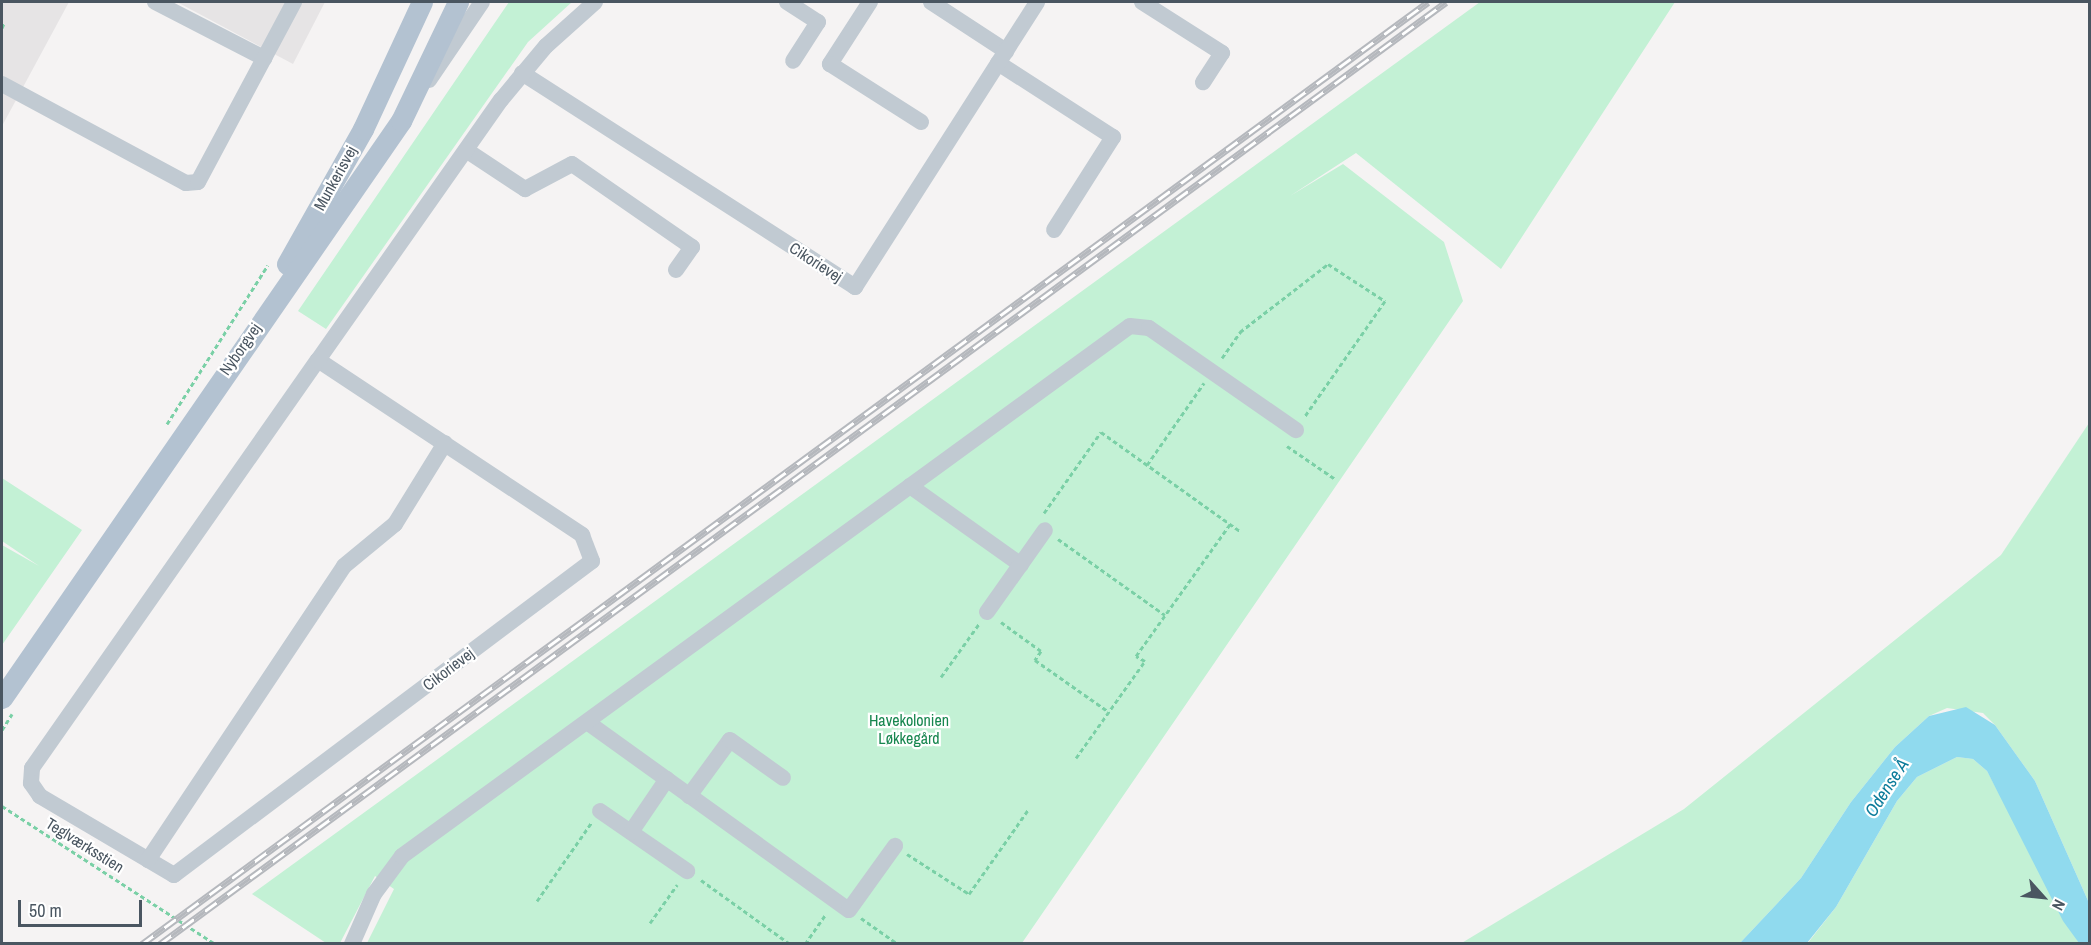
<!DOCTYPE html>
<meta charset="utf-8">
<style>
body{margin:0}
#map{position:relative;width:2091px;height:945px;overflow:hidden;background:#f5f3f3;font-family:"Archivo Narrow",sans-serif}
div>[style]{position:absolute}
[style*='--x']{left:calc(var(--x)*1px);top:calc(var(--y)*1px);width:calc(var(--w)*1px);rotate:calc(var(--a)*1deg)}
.education>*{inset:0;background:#e6e4e5}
.green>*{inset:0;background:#c3f1d5}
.water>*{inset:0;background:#90daee}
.path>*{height:3px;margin-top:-1.5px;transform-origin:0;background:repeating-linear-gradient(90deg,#7ad0a6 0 4.5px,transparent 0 7.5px)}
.minor>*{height:16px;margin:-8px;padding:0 8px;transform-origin:8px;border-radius:8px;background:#c1cad2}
.major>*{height:21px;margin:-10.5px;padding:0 10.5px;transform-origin:10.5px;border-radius:10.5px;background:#b3c2d1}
.rail>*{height:7px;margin-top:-3.5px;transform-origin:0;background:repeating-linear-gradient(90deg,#fff 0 14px,#b5b8bd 0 28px);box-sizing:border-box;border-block:2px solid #b5b8bd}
span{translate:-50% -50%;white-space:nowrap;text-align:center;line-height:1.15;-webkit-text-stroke:4.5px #fff;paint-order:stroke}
.street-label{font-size:16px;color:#4a5661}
.park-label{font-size:16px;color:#17864f}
.water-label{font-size:18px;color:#0c7c9b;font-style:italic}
.frame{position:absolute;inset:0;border:3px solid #4a5661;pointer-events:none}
.north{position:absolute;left:2013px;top:867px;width:60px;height:60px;-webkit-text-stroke:4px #fff;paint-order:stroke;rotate:117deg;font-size:16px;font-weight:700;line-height:24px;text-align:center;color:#4a5661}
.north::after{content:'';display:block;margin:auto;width:21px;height:27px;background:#4a5661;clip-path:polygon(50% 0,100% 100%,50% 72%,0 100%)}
.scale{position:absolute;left:18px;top:900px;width:124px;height:27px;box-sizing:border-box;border:3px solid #4a5661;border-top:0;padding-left:8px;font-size:18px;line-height:21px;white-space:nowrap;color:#4a5661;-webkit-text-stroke:4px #fff;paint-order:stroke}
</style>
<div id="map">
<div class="education">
<i style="clip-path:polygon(2px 2px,69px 2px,2px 126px)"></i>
<i style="clip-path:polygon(177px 2px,325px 2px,293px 64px)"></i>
</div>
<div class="green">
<i style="clip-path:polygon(509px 2px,572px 2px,528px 42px,326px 329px,298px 311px)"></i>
<i style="clip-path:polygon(1480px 2px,1675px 2px,1501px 269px,1356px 153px,1290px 196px,1343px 164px,1444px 242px,1463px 301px,1022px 943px,367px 943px,394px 889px,375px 876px,340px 943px,326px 943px,252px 894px)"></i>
<i style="clip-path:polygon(2089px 423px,2089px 903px,2035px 781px,1995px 725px,1983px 713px,1947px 708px,1929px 716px,1895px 747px,1851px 802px,1801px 878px,1740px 943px,1460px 944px,1684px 809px,2001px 555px)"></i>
<i style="clip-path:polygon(2px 478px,82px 530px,2px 645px,2px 545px,39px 566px,2px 541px)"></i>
<i style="clip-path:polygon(1957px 757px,1973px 759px,1987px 771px,2079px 943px,1807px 944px,1836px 907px,1897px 801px,1917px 777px)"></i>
</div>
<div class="water">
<i style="clip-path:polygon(1966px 707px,1995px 725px,2035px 781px,2089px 903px,2089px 943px,2079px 943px,2063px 921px,1987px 771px,1973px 759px,1957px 757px,1917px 777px,1897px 801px,1836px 907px,1807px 943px,1740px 943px,1801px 878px,1851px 802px,1895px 747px,1929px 716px)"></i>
</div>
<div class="path">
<i style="--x:2;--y:28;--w:5;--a:-68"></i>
<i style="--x:1222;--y:358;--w:32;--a:-55"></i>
<i style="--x:1240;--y:332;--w:111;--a:-37.7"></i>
<i style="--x:1328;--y:264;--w:68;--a:33"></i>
<i style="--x:1385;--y:301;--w:140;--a:124.8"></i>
<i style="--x:167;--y:424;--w:188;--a:-57.6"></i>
<i style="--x:1287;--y:446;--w:58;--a:34.5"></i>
<i style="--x:1147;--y:465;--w:100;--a:-55.2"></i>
<i style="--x:1044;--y:513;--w:99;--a:-54.9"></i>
<i style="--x:1101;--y:432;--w:172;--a:35.5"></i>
<i style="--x:1058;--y:539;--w:131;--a:35.4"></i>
<i style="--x:1001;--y:622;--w:49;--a:35.9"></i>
<i style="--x:1041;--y:651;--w:11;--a:124"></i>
<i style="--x:1035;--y:660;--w:90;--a:35.1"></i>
<i style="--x:941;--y:677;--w:65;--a:-54.4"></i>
<i style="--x:2;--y:730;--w:19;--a:-58"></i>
<i style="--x:1076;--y:758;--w:119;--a:-54.6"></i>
<i style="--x:1145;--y:661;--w:10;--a:-151"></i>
<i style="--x:1136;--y:656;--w:162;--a:-54.5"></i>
<i style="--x:2;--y:806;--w:254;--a:32.9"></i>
<i style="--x:907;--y:854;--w:74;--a:32.8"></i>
<i style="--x:969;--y:894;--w:103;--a:-54.9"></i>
<i style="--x:701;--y:880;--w:110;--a:35.7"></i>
<i style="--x:537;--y:901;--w:96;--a:-55.2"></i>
<i style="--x:861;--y:918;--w:45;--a:35.1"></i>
<i style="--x:650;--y:923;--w:47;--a:-54.6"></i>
<i style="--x:805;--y:944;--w:37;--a:-55"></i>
</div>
<div class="minor">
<i style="--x:155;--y:2;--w:123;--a:27.2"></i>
<i style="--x:787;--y:2;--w:37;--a:33"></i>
<i style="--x:818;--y:22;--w:46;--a:122.7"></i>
<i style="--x:870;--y:2;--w:74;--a:122.8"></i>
<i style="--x:830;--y:64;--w:108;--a:32.5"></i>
<i style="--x:931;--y:2;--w:90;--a:33.2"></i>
<i style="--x:1142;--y:2;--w:95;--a:32.5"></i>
<i style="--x:1222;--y:53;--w:35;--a:123"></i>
<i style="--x:998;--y:63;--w:137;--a:32.8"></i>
<i style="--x:1113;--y:137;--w:110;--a:122.4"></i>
<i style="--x:522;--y:73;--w:396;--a:32.7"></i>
<i style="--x:855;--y:287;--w:338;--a:-57.4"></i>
<i style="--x:429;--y:80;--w:94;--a:-55.8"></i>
<i style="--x:2;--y:84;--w:209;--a:28.3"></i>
<i style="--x:186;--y:183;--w:12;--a:-5"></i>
<i style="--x:198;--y:182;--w:204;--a:-61.9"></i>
<i style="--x:466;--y:150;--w:71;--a:33.5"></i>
<i style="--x:525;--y:189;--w:53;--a:-28"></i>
<i style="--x:572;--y:164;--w:146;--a:34.7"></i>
<i style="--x:692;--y:247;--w:28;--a:125"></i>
<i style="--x:318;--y:360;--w:317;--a:33.5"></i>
<i style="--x:582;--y:535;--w:28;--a:69"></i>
<i style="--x:592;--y:561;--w:523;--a:143.09"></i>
<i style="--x:174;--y:875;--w:156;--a:-149.5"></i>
<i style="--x:40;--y:796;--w:16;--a:-125"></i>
<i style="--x:31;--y:783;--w:15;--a:-86"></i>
<i style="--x:32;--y:768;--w:498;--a:-55"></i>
<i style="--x:318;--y:360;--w:318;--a:-54.9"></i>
<i style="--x:501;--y:100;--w:70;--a:-50.2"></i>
<i style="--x:546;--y:46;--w:66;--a:-41.9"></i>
<i style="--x:910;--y:486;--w:136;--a:35.4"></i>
<i style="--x:987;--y:612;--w:100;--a:-54.7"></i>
<i style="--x:587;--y:722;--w:322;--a:35.7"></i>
<i style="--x:849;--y:910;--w:79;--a:-54.3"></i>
<i style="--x:689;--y:796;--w:69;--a:-53.8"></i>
<i style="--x:730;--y:740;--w:65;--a:35.6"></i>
<i style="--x:600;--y:811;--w:106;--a:34.6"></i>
<i style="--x:631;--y:832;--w:64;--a:-55.8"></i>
<i style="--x:148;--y:860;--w:353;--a:-56.3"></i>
<i style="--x:344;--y:566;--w:66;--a:-39.5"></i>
<i style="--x:395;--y:524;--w:95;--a:-58.3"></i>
<i style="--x:352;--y:944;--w:55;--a:-66.3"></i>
<i style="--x:374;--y:894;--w:47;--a:-53.6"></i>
<i style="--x:402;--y:856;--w:900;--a:-36.06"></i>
<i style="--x:1130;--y:326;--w:19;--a:6"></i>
<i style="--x:1149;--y:328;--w:179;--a:34.8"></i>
</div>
<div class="major">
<i style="--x:287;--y:264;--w:155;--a:-60.6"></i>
<i style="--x:363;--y:129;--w:140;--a:-65.1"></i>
<i style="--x:2;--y:698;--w:702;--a:-55.34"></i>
<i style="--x:401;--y:121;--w:132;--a:-64.4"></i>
</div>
<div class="rail">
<i style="--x:142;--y:944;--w:1594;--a:-36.22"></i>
<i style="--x:160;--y:944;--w:1594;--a:-36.22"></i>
</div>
<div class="street-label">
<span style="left:335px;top:178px;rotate:-61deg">Munkerisvej</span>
<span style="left:816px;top:262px;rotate:33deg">Cikorievej</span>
<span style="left:240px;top:349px;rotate:-55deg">Nyborgvej</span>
<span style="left:448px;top:669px;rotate:-37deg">Cikorievej</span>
<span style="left:85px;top:845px;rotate:32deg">Teglværksstien</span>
</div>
<div class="park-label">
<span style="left:909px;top:729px">Havekolonien<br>Løkkegård</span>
</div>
<div class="water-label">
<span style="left:1887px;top:788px;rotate:-57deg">Odense Å</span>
</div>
<div class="frame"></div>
<div class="north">N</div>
<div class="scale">50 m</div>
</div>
